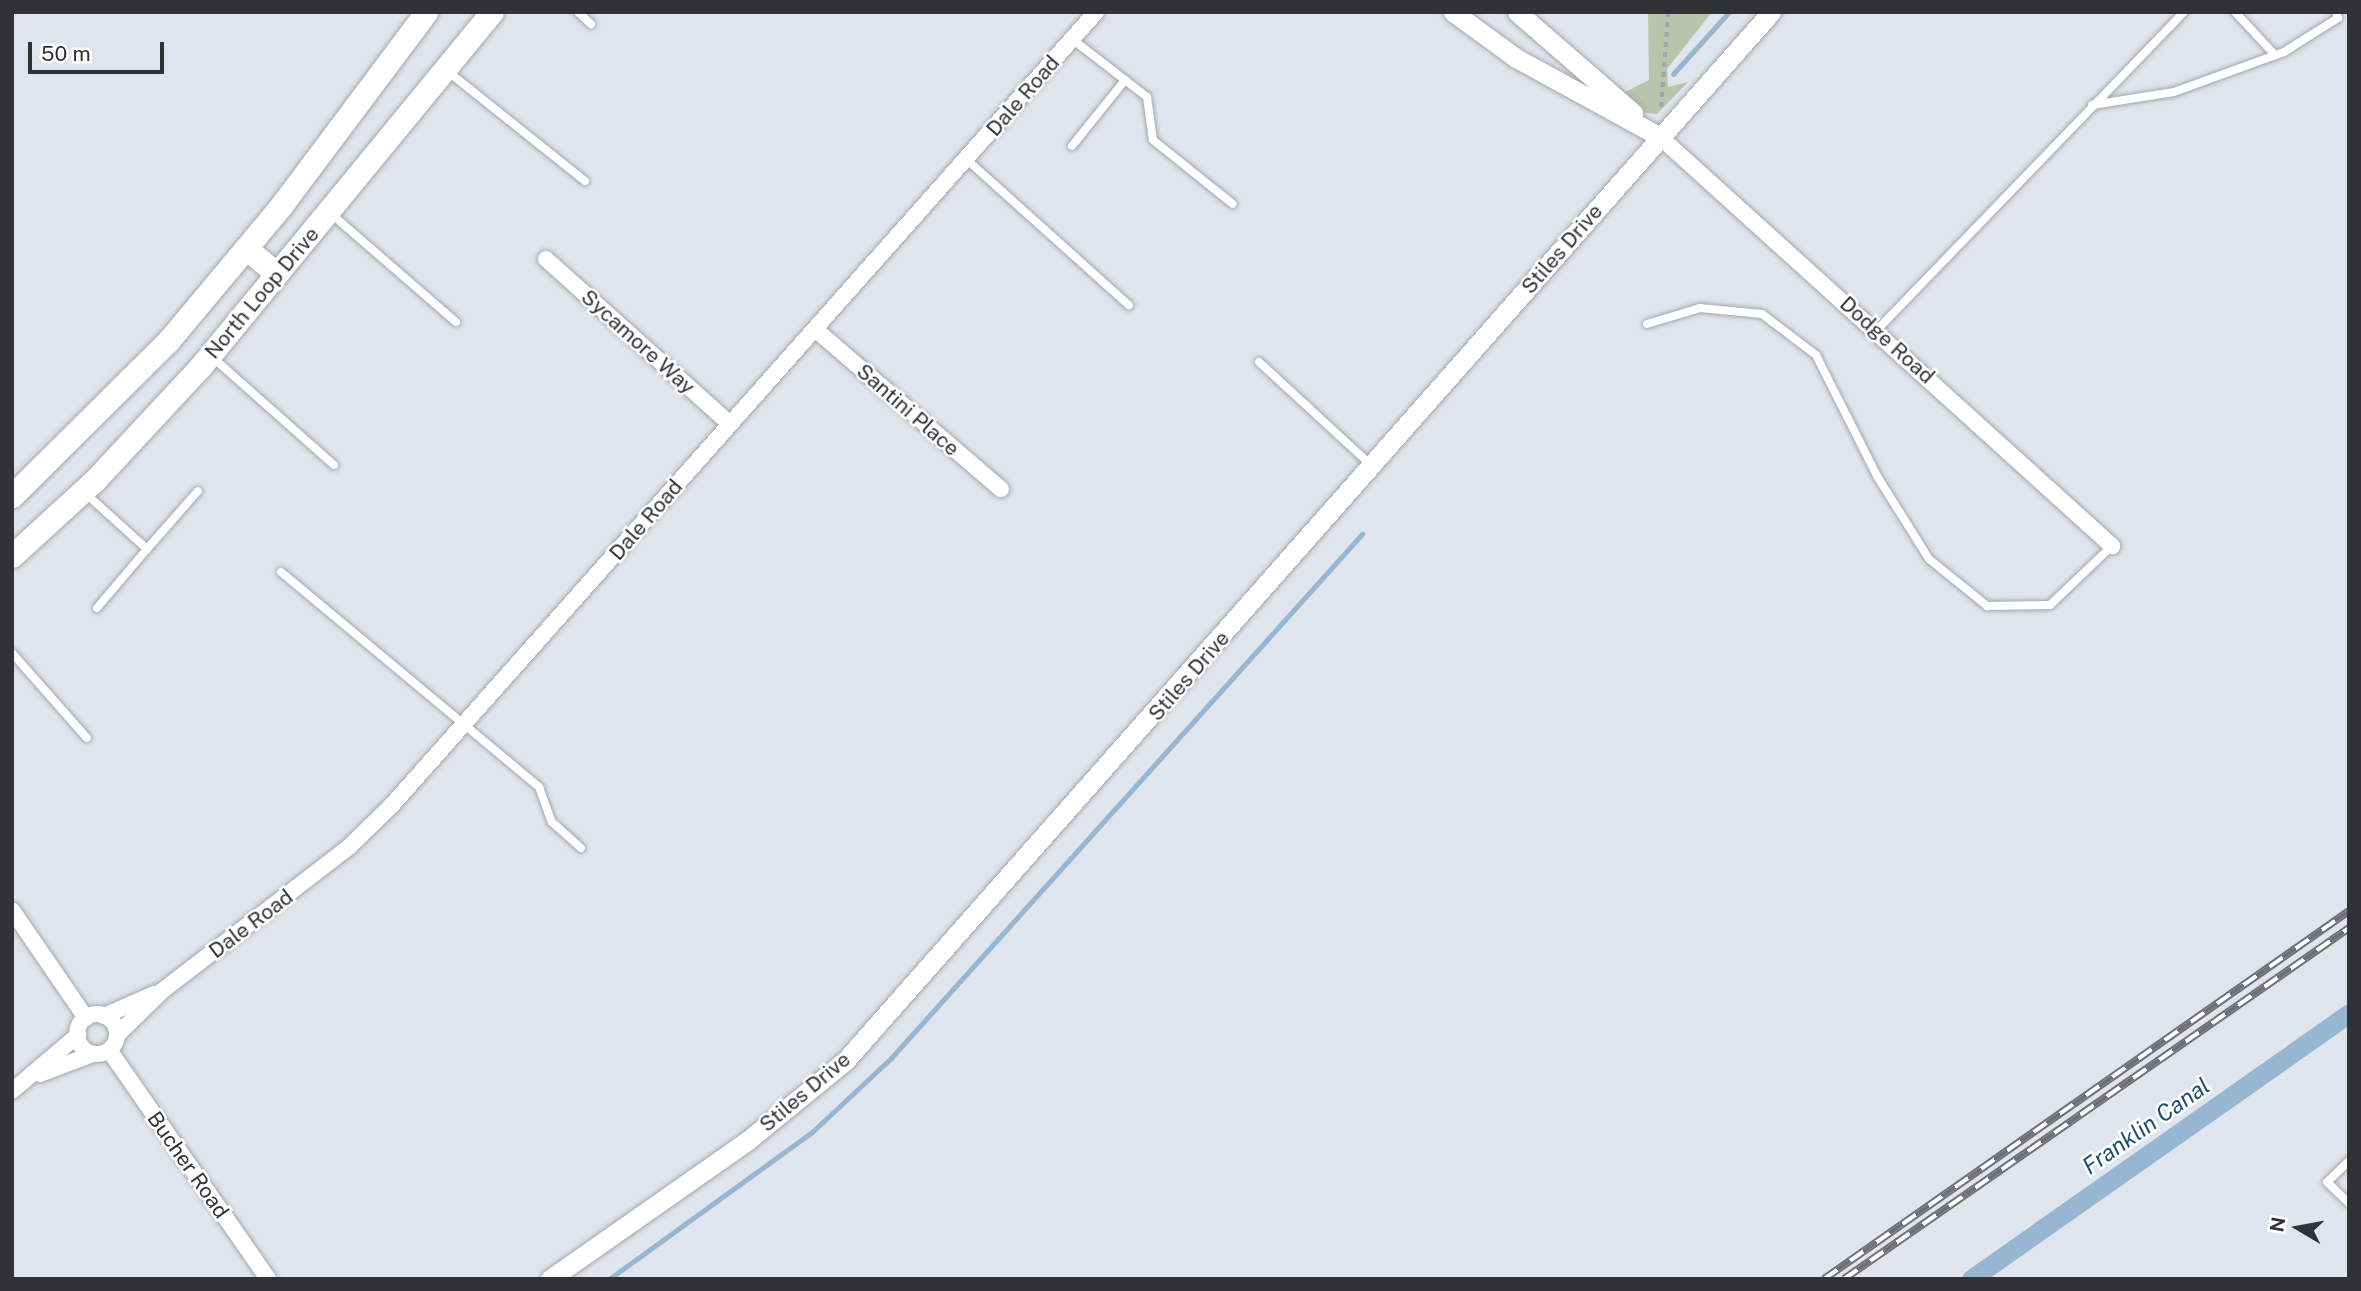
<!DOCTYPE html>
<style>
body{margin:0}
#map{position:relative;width:2361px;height:1291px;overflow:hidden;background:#e0e4ed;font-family:"Public Sans",sans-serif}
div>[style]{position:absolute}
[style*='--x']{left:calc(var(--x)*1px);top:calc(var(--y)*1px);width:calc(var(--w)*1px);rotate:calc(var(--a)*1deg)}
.green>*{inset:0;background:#b9c4aa}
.stream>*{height:5px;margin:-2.5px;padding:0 2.5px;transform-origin:2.5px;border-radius:2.5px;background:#97b6d2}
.canal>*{height:19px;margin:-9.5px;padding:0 9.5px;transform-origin:9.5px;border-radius:9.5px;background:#97b6d2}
.path>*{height:3.5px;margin-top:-1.75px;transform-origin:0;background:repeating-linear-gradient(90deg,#a1a5ac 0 5px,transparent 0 10px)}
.roads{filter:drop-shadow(0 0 2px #a3a7af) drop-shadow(0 0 2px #a3a7af)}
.service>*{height:8px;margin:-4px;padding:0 4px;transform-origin:4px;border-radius:4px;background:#fff}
.minor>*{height:16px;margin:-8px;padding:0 8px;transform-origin:8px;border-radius:8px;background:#fff}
.minor>.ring{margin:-8px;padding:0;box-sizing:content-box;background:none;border:16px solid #fff;border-radius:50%}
.tertiary>*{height:19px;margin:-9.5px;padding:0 9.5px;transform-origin:9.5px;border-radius:9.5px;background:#fff}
.secondary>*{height:23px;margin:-11.5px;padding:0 11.5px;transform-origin:11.5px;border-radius:11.5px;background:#fff}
.rail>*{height:8px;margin-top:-4px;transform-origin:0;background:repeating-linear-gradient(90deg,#fff 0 16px,#6d7075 0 32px);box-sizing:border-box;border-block:2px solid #6d7075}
span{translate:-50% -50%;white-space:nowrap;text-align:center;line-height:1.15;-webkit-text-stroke:5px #fff;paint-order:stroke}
.street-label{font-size:21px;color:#303235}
.water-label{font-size:23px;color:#1c4d72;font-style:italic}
.frame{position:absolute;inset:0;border:14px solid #303235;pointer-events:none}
.north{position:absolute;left:2263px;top:1193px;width:70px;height:70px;-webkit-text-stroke:5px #fff;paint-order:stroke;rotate:280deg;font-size:19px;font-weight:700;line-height:28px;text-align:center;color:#303235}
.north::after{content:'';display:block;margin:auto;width:24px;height:32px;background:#303235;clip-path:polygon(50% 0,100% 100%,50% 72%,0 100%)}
.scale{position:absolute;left:28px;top:42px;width:136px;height:32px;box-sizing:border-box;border:4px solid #303235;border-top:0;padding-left:9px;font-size:21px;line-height:24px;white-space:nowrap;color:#303235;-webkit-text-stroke:5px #fff;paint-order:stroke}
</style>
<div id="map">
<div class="green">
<i style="clip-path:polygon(1648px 12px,1712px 12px,1667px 69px,1668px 87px,1688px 82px,1657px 114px,1637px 112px,1619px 95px,1649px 80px)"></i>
</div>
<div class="stream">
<i style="--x:1673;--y:74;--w:84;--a:-47.9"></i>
<i style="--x:609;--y:1279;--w:251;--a:-35.9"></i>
<i style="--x:812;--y:1132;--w:108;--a:-43.1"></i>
<i style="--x:891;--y:1058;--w:705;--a:-48.05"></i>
</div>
<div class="canal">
<i style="--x:1971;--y:1279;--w:462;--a:-35.1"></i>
</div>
<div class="path">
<i style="--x:1661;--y:107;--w:95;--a:-85.8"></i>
</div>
<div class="roads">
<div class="service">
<i style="--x:578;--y:12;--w:18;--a:43"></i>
<i style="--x:2235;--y:12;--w:59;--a:47.1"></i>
<i style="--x:1072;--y:39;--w:95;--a:37.7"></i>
<i style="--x:1147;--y:97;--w:43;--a:82.1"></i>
<i style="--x:1153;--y:140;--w:102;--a:38.7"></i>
<i style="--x:446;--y:70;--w:178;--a:38.6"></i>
<i style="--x:2092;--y:105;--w:83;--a:-9"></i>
<i style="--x:2174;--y:92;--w:117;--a:-20"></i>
<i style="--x:2284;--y:52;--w:64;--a:-32.2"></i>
<i style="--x:2338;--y:18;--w:6;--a:-108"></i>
<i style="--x:1072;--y:146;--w:85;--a:-51.2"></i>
<i style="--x:966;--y:159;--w:219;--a:41.9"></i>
<i style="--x:329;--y:212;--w:168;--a:40.9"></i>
<i style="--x:1647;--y:324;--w:55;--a:-16.8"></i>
<i style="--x:1700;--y:308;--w:62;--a:5.5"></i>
<i style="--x:1762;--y:314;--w:68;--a:37.2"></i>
<i style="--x:1816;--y:355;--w:136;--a:63.2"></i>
<i style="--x:1877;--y:476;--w:98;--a:57.9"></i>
<i style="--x:1929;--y:559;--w:75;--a:39"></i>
<i style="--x:1987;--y:606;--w:63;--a:-0.9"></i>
<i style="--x:2050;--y:605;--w:86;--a:-43.6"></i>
<i style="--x:1877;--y:330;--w:442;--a:-46"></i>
<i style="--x:212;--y:357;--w:163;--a:41.5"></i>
<i style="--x:1259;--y:362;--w:152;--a:42.6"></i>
<i style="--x:85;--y:493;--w:84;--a:42.1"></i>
<i style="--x:147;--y:549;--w:77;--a:-48.7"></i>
<i style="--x:281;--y:572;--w:336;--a:39.8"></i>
<i style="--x:539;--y:787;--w:37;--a:70"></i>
<i style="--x:552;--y:822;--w:39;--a:42"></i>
<i style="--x:97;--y:608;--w:77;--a:-49.7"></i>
<i style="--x:12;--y:653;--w:113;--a:48.6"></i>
<i style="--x:2349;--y:1161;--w:30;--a:136"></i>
<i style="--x:2327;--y:1182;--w:30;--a:44"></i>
</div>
<div class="minor">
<i style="--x:1660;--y:137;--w:610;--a:42.14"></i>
<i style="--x:546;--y:259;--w:247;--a:41.9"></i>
<i style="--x:816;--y:330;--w:244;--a:40.7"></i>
<i style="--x:12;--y:910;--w:131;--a:55.6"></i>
<i class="ring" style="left:77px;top:1014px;width:24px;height:24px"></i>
<i style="--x:104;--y:1016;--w:55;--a:-23.7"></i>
<i style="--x:117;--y:1035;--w:63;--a:-44.4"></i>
<i style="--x:162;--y:991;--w:237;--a:-37.6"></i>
<i style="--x:350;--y:846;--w:59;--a:-44.3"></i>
<i style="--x:392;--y:805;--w:1060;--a:-48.4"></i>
<i style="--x:109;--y:1050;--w:279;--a:55.2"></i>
<i style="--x:40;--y:1074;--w:57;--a:-20.7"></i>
<i style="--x:12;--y:1091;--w:87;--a:-40.3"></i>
</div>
<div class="tertiary">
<i style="--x:1453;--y:12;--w:78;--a:36.1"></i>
<i style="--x:1516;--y:58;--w:164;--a:28.7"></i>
<i style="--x:1517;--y:12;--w:154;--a:41"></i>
<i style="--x:550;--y:1279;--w:241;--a:-35"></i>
<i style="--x:747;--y:1141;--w:127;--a:-39.2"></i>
<i style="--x:845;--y:1061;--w:1399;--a:-48.56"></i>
</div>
<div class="secondary">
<i style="--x:246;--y:248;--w:40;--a:40"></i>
<i style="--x:12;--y:496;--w:221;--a:-44.8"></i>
<i style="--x:169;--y:340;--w:175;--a:-50.1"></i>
<i style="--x:281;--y:206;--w:242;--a:-53.2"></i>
<i style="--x:12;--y:556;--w:114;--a:-42.5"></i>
<i style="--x:96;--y:479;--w:154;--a:-47.1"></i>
<i style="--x:201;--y:366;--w:458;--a:-50.6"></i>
</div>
</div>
<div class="rail">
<i style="--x:1824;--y:1279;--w:641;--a:-35.03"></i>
<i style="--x:1844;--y:1279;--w:615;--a:-34.8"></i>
</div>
<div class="street-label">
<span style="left:1023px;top:96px;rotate:-49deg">Dale Road</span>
<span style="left:1562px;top:249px;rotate:-49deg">Stiles Drive</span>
<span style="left:262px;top:293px;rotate:-50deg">North Loop Drive</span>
<span style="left:1887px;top:340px;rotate:42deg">Dodge Road</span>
<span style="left:638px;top:342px;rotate:42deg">Sycamore Way</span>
<span style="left:908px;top:410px;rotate:41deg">Santini Place</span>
<span style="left:646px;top:520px;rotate:-49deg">Dale Road</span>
<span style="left:1189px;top:676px;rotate:-49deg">Stiles Drive</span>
<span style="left:251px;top:924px;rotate:-37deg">Dale Road</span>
<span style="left:805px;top:1092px;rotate:-40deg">Stiles Drive</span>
<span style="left:188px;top:1165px;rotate:55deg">Bucher Road</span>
</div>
<div class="water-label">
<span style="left:2146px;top:1126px;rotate:-35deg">Franklin Canal</span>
</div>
<div class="frame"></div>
<div class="north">N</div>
<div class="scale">50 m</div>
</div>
